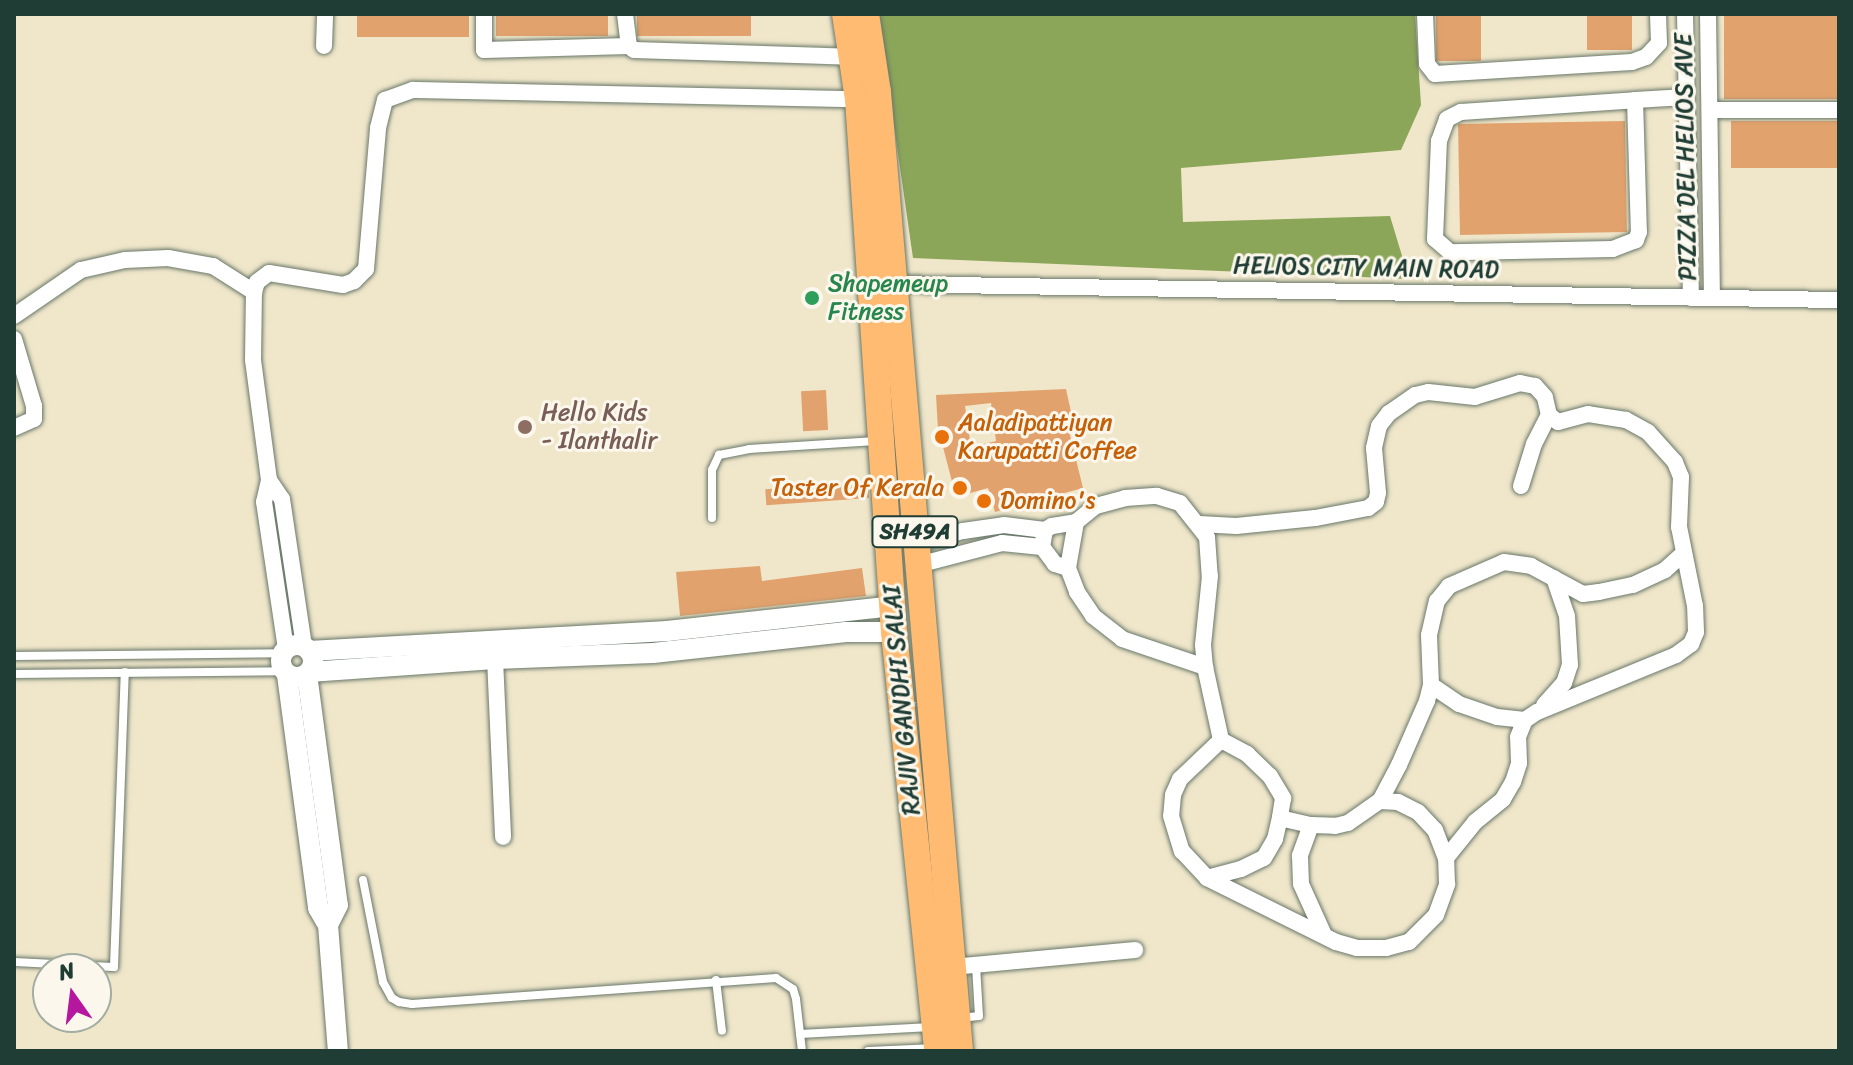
<!DOCTYPE html>
<style>
body{margin:0}
#map{position:relative;width:1853px;height:1065px;overflow:hidden;background:#f0e7cb;font-family:Sriracha,sans-serif}
div>[style]{position:absolute}
[style*='--x']{left:calc(var(--x)*1px);top:calc(var(--y)*1px);width:calc(var(--w)*1px);rotate:calc(var(--a)*1deg)}
.forest>*{inset:0;background:#8ca659}
.building>*{inset:0;background:#e2a26d;transform-origin:0 0}
.roads{filter:drop-shadow(0 0 2px #687869) drop-shadow(0 0 2px #687869)}
.service>*{height:8px;margin:-4px;padding:0 4px;transform-origin:4px;border-radius:4px;background:#fff}
.minor>*{height:16px;margin:-8px;padding:0 8px;transform-origin:8px;border-radius:8px;background:#fff}
.tertiary>*{height:20px;margin:-10px;padding:0 10px;transform-origin:10px;border-radius:10px;background:#fff}
.tertiary>.ring{margin:-10px;padding:0;box-sizing:content-box;background:none;border:20px solid #fff;border-radius:50%}
.primary>*{height:26px;margin:-13px;padding:0 13px;transform-origin:13px;border-radius:13px;background:#febb71}
.dots>*{width:22px;height:22px;translate:-50% -50%;box-sizing:border-box;border:4px solid #fbf7ec;border-radius:50%}
span{translate:-50% -50%;white-space:nowrap;text-align:center;line-height:1.15;-webkit-text-stroke:6px #fbf7ec;paint-order:stroke}
.shield-label span{padding:2px 6px;background:#fbf7ec;border:2px solid;border-radius:6px;-webkit-text-stroke-width:0}
.shield-label{font-size:22px;color:#1f3d34;font-weight:700}
.street-label{font-size:24px;color:#1f3d34}
.leisure-label{font-size:24px;color:#27864d}
.left{translate:0 -50%;text-align:left}
.education-label{font-size:24px;color:#785e54}
.food-label{font-size:24px;color:#c56008}
.right{translate:-100% -50%;text-align:right}
.frame{position:absolute;inset:0;border:16px solid #1f3d34;pointer-events:none}
.north{position:absolute;left:32px;top:953px;width:80px;height:80px;box-sizing:border-box;background:#fbf7ec;border:2px solid #a3ada2;border-radius:50%;rotate:346deg;font-size:22px;font-weight:700;line-height:32px;text-align:center;color:#1f3d34}
.north::after{content:'';display:block;margin:auto;width:28px;height:36px;background:#b5179e;clip-path:polygon(50% 0,100% 100%,50% 72%,0 100%)}
</style>
<div id="map">
<div class="forest">
<i style="clip-path:polygon(878px 14px,1415px 14px,1421px 105px,1401px 150px,1181px 168px,1183px 222px,1390px 216px,1409px 279px,913px 258px)"></i>
</div>
<div class="building">
<i style="left:357px;top:14px;width:112px;height:23px"></i>
<i style="left:496px;top:14px;width:112px;height:22px"></i>
<i style="left:637px;top:14px;width:114px;height:22px"></i>
<i style="left:1436px;top:14px;width:45px;height:47px"></i>
<i style="left:1587px;top:14px;width:45px;height:36px"></i>
<i style="left:1724px;top:14px;width:115px;height:85px"></i>
<i style="left:1625px;top:121px;width:111px;height:167px;rotate:89deg"></i>
<i style="left:1731px;top:121px;width:108px;height:47px"></i>
<i style="clip-path:polygon(evenodd,1066px 389px,1075px 430px,1069px 431px,1083px 488px,995px 512px,988px 488px,956px 497px,943px 447px,939px 448px,936px 395px,1066px 389px,991px 403px,996px 441px,971px 447px,965px 406px,991px 403px)"></i>
<i style="left:826px;top:390px;width:40px;height:25px;rotate:87deg"></i>
<i style="left:868px;top:482px;width:16px;height:103px;rotate:86deg"></i>
<i style="clip-path:polygon(760px 566px,762px 581px,862px 568px,866px 596px,680px 616px,676px 572px)"></i>
</div>
<div class="roads">
<div class="service">
<i style="--x:712;--y:518;--w:48;--a:-90"></i>
<i style="--x:712;--y:470;--w:17;--a:-65"></i>
<i style="--x:719;--y:455;--w:31;--a:-11"></i>
<i style="--x:749;--y:449;--w:127;--a:-3.6"></i>
<i style="--x:14;--y:656;--w:269;--a:-0.6"></i>
<i style="--x:14;--y:674;--w:269;--a:-0.6"></i>
<i style="--x:363;--y:880;--w:104;--a:78.9"></i>
<i style="--x:383;--y:982;--w:18;--a:61"></i>
<i style="--x:392;--y:998;--w:8;--a:30"></i>
<i style="--x:399;--y:1002;--w:13;--a:9"></i>
<i style="--x:412;--y:1004;--w:365;--a:-4.1"></i>
<i style="--x:776;--y:978;--w:20;--a:33"></i>
<i style="--x:793;--y:989;--w:10;--a:73"></i>
<i style="--x:796;--y:999;--w:52;--a:83.4"></i>
<i style="--x:14;--y:962;--w:100;--a:2.9"></i>
<i style="--x:114;--y:967;--w:295;--a:-87.9"></i>
<i style="--x:716;--y:980;--w:51;--a:83.3"></i>
<i style="--x:960;--y:1018;--w:19;--a:-6"></i>
<i style="--x:979;--y:1016;--w:51;--a:-93.4"></i>
<i style="--x:800;--y:1034;--w:131;--a:-3.1"></i>
<i style="--x:868;--y:1051;--w:67;--a:-2.6"></i>
</div>
<div class="minor">
<i style="--x:484;--y:14;--w:36;--a:90"></i>
<i style="--x:484;--y:50;--w:145;--a:-1.6"></i>
<i style="--x:629;--y:46;--w:6;--a:39"></i>
<i style="--x:634;--y:50;--w:217;--a:1.8"></i>
<i style="--x:625;--y:14;--w:32;--a:83"></i>
<i style="--x:1425;--y:14;--w:50;--a:87.7"></i>
<i style="--x:1427;--y:64;--w:13;--a:51"></i>
<i style="--x:1435;--y:74;--w:197;--a:-3.5"></i>
<i style="--x:1632;--y:62;--w:15;--a:-20"></i>
<i style="--x:1646;--y:57;--w:19;--a:-47"></i>
<i style="--x:1659;--y:43;--w:29;--a:-92"></i>
<i style="--x:1685;--y:14;--w:284;--a:88.8"></i>
<i style="--x:1708;--y:14;--w:284;--a:89.2"></i>
<i style="--x:324;--y:46;--w:32;--a:-88"></i>
<i style="--x:1635;--y:100;--w:132;--a:88.3"></i>
<i style="--x:1639;--y:232;--w:9;--a:111"></i>
<i style="--x:1636;--y:240;--w:25;--a:159"></i>
<i style="--x:1613;--y:249;--w:163;--a:178.9"></i>
<i style="--x:1450;--y:252;--w:20;--a:-139"></i>
<i style="--x:1435;--y:239;--w:98;--a:-87.7"></i>
<i style="--x:1439;--y:141;--w:23;--a:-70"></i>
<i style="--x:1447;--y:119;--w:16;--a:-27"></i>
<i style="--x:1461;--y:112;--w:174;--a:-3.9"></i>
<i style="--x:1635;--y:100;--w:51;--a:-3.4"></i>
<i style="--x:1710;--y:110;--w:129;--a:0"></i>
<i style="--x:892;--y:284;--w:947;--a:0.97"></i>
<i style="--x:14;--y:316;--w:81;--a:-34.5"></i>
<i style="--x:81;--y:270;--w:45;--a:-12.8"></i>
<i style="--x:125;--y:260;--w:43;--a:-2.7"></i>
<i style="--x:168;--y:258;--w:46;--a:10.1"></i>
<i style="--x:213;--y:266;--w:49;--a:32.4"></i>
<i style="--x:14;--y:339;--w:70;--a:73.4"></i>
<i style="--x:34;--y:406;--w:13;--a:90"></i>
<i style="--x:34;--y:419;--w:22;--a:156"></i>
<i style="--x:269;--y:480;--w:23;--a:56"></i>
<i style="--x:282;--y:499;--w:150;--a:81.5"></i>
<i style="--x:1521;--y:486;--w:44;--a:-72.8"></i>
<i style="--x:1534;--y:444;--w:33;--a:-63"></i>
<i style="--x:1076;--y:522;--w:47;--a:99.9"></i>
<i style="--x:1068;--y:568;--w:26;--a:69"></i>
<i style="--x:1077;--y:592;--w:29;--a:56"></i>
<i style="--x:1093;--y:616;--w:37;--a:38"></i>
<i style="--x:1122;--y:639;--w:88;--a:18.6"></i>
<i style="--x:1205;--y:667;--w:75;--a:77.6"></i>
<i style="--x:1221;--y:740;--w:57;--a:136.4"></i>
<i style="--x:1180;--y:779;--w:17;--a:114"></i>
<i style="--x:1173;--y:795;--w:21;--a:95"></i>
<i style="--x:1171;--y:816;--w:37;--a:73"></i>
<i style="--x:1182;--y:851;--w:37;--a:47"></i>
<i style="--x:1207;--y:878;--w:144;--a:26.4"></i>
<i style="--x:1336;--y:942;--w:22;--a:16"></i>
<i style="--x:1357;--y:948;--w:29;--a:0"></i>
<i style="--x:1386;--y:948;--w:24;--a:-15"></i>
<i style="--x:1409;--y:942;--w:38;--a:-45"></i>
<i style="--x:1436;--y:915;--w:33;--a:-70"></i>
<i style="--x:1447;--y:884;--w:26;--a:-92"></i>
<i style="--x:1446;--y:858;--w:46;--a:-51.1"></i>
<i style="--x:1475;--y:822;--w:36;--a:-39"></i>
<i style="--x:1503;--y:799;--w:20;--a:-60"></i>
<i style="--x:1513;--y:782;--w:20;--a:-72"></i>
<i style="--x:1519;--y:763;--w:26;--a:-92"></i>
<i style="--x:1518;--y:737;--w:18;--a:-68"></i>
<i style="--x:1525;--y:720;--w:14;--a:-34"></i>
<i style="--x:1537;--y:712;--w:150;--a:-22.3"></i>
<i style="--x:1676;--y:655;--w:19;--a:-36"></i>
<i style="--x:1691;--y:644;--w:13;--a:-67"></i>
<i style="--x:1696;--y:632;--w:26;--a:-92"></i>
<i style="--x:1695;--y:606;--w:81;--a:-101.4"></i>
<i style="--x:1679;--y:527;--w:50;--a:-87.7"></i>
<i style="--x:1681;--y:477;--w:16;--a:-112"></i>
<i style="--x:1675;--y:462;--w:40;--a:-132"></i>
<i style="--x:1648;--y:432;--w:25;--a:-151"></i>
<i style="--x:1626;--y:420;--w:38;--a:-171"></i>
<i style="--x:1588;--y:414;--w:31;--a:165"></i>
<i style="--x:1558;--y:422;--w:11;--a:-142"></i>
<i style="--x:1549;--y:415;--w:18;--a:-103"></i>
<i style="--x:1545;--y:397;--w:15;--a:-132"></i>
<i style="--x:1535;--y:386;--w:15;--a:-169"></i>
<i style="--x:1520;--y:383;--w:47;--a:162.7"></i>
<i style="--x:1475;--y:397;--w:47;--a:-173.9"></i>
<i style="--x:1428;--y:392;--w:13;--a:167"></i>
<i style="--x:1415;--y:395;--w:32;--a:145"></i>
<i style="--x:1389;--y:413;--w:16;--a:128"></i>
<i style="--x:1379;--y:426;--w:23;--a:103"></i>
<i style="--x:1374;--y:448;--w:45;--a:84.9"></i>
<i style="--x:1378;--y:493;--w:9;--a:103"></i>
<i style="--x:1376;--y:502;--w:10;--a:143"></i>
<i style="--x:1368;--y:508;--w:54;--a:169.3"></i>
<i style="--x:1315;--y:518;--w:79;--a:174.2"></i>
<i style="--x:1236;--y:526;--w:37;--a:-177"></i>
<i style="--x:916;--y:544;--w:49;--a:-15.5"></i>
<i style="--x:963;--y:531;--w:41;--a:-8.3"></i>
<i style="--x:1004;--y:525;--w:41;--a:7"></i>
<i style="--x:918;--y:565;--w:87;--a:-14.7"></i>
<i style="--x:1002;--y:543;--w:40;--a:5.7"></i>
<i style="--x:1068;--y:568;--w:14;--a:-163"></i>
<i style="--x:1055;--y:564;--w:21;--a:-127"></i>
<i style="--x:1042;--y:547;--w:17;--a:-80"></i>
<i style="--x:1045;--y:530;--w:8;--a:-30"></i>
<i style="--x:1052;--y:526;--w:24;--a:-9"></i>
<i style="--x:1076;--y:522;--w:26;--a:-39"></i>
<i style="--x:1096;--y:506;--w:30;--a:-15"></i>
<i style="--x:1125;--y:498;--w:32;--a:-4"></i>
<i style="--x:1157;--y:496;--w:24;--a:17"></i>
<i style="--x:1180;--y:503;--w:43;--a:51.5"></i>
<i style="--x:1207;--y:537;--w:39;--a:86"></i>
<i style="--x:1210;--y:576;--w:69;--a:95.8"></i>
<i style="--x:1203;--y:645;--w:22;--a:85"></i>
<i style="--x:286;--y:649;--w:149;--a:-98.5"></i>
<i style="--x:264;--y:502;--w:23;--a:-77"></i>
<i style="--x:269;--y:480;--w:121;--a:-97.6"></i>
<i style="--x:253;--y:360;--w:68;--a:-89.2"></i>
<i style="--x:254;--y:292;--w:10;--a:-73"></i>
<i style="--x:257;--y:282;--w:15;--a:-37"></i>
<i style="--x:269;--y:273;--w:75;--a:9.2"></i>
<i style="--x:343;--y:285;--w:12;--a:-20"></i>
<i style="--x:354;--y:281;--w:17;--a:-45"></i>
<i style="--x:366;--y:269;--w:142;--a:-85.1"></i>
<i style="--x:378;--y:128;--w:29;--a:-76"></i>
<i style="--x:385;--y:100;--w:30;--a:-20"></i>
<i style="--x:413;--y:90;--w:445;--a:1.2"></i>
<i style="--x:495;--y:659;--w:178;--a:87.4"></i>
<i style="--x:1431;--y:685;--w:34;--a:34"></i>
<i style="--x:1459;--y:704;--w:40;--a:18.9"></i>
<i style="--x:1497;--y:717;--w:28;--a:6"></i>
<i style="--x:1544;--y:705;--w:30;--a:-48"></i>
<i style="--x:1564;--y:683;--w:19;--a:-72"></i>
<i style="--x:1570;--y:665;--w:49;--a:-93.5"></i>
<i style="--x:1567;--y:616;--w:40;--a:-108.9"></i>
<i style="--x:1221;--y:740;--w:30;--a:28"></i>
<i style="--x:1247;--y:754;--w:32;--a:44"></i>
<i style="--x:1270;--y:776;--w:26;--a:59"></i>
<i style="--x:1283;--y:798;--w:20;--a:99"></i>
<i style="--x:1280;--y:818;--w:32;--a:13"></i>
<i style="--x:1311;--y:825;--w:24;--a:2"></i>
<i style="--x:1335;--y:826;--w:13;--a:-13"></i>
<i style="--x:1348;--y:823;--w:39;--a:-35"></i>
<i style="--x:1380;--y:801;--w:41;--a:-62.2"></i>
<i style="--x:1399;--y:765;--w:70;--a:-66.4"></i>
<i style="--x:1427;--y:701;--w:16;--a:-76"></i>
<i style="--x:1431;--y:685;--w:50;--a:-92.3"></i>
<i style="--x:1429;--y:635;--w:35;--a:-77"></i>
<i style="--x:1437;--y:601;--w:19;--a:-51"></i>
<i style="--x:1449;--y:586;--w:60;--a:-23.6"></i>
<i style="--x:1504;--y:562;--w:27;--a:8"></i>
<i style="--x:1531;--y:566;--w:59;--a:28.3"></i>
<i style="--x:1583;--y:594;--w:16;--a:-7"></i>
<i style="--x:1599;--y:592;--w:35;--a:-12"></i>
<i style="--x:1633;--y:585;--w:35;--a:-25"></i>
<i style="--x:1665;--y:570;--w:25;--a:-42"></i>
<i style="--x:1380;--y:801;--w:18;--a:3"></i>
<i style="--x:1398;--y:802;--w:22;--a:27"></i>
<i style="--x:1418;--y:812;--w:25;--a:47"></i>
<i style="--x:1435;--y:830;--w:30;--a:69"></i>
<i style="--x:1311;--y:825;--w:33;--a:110"></i>
<i style="--x:1300;--y:856;--w:28;--a:88"></i>
<i style="--x:1301;--y:884;--w:56;--a:65.7"></i>
<i style="--x:1207;--y:878;--w:35;--a:-15"></i>
<i style="--x:1241;--y:869;--w:25;--a:-26"></i>
<i style="--x:1264;--y:858;--w:22;--a:-60"></i>
<i style="--x:1275;--y:839;--w:22;--a:-77"></i>
<i style="--x:952;--y:967;--w:184;--a:-5.3"></i>
</div>
<div class="tertiary">
<i class="ring" style="left:281px;top:645px;width:12px;height:12px"></i>
<i style="--x:309;--y:651;--w:359;--a:-3.2"></i>
<i style="--x:667;--y:631;--w:227;--a:-6.3"></i>
<i style="--x:309;--y:672;--w:186;--a:-4"></i>
<i style="--x:495;--y:659;--w:158;--a:-2.2"></i>
<i style="--x:653;--y:653;--w:194;--a:-6.2"></i>
<i style="--x:846;--y:632;--w:48;--a:0"></i>
<i style="--x:307;--y:674;--w:233;--a:82.4"></i>
<i style="--x:338;--y:905;--w:22;--a:117"></i>
<i style="--x:287;--y:675;--w:235;--a:82.4"></i>
<i style="--x:318;--y:908;--w:20;--a:60"></i>
<i style="--x:328;--y:925;--w:126;--a:85.5"></i>
</div>
<div class="primary">
<i style="--x:845;--y:14;--w:86;--a:81.3"></i>
<i style="--x:858;--y:99;--w:534;--a:86.14"></i>
<i style="--x:894;--y:632;--w:421;--a:84.1"></i>
<i style="--x:866;--y:14;--w:79;--a:81.3"></i>
<i style="--x:878;--y:92;--w:962;--a:85.11"></i>
</div>
</div>
<div class="dots">
<i style="left:812px;top:298px;background:#2e9e5b"></i>
<i style="left:525px;top:427px;background:#8d6e63"></i>
<i style="left:942px;top:437px;background:#e8710a"></i>
<i style="left:960px;top:488px;background:#e8710a"></i>
<i style="left:984px;top:501px;background:#e8710a"></i>
</div>
<div class="shield-label">
<span style="left:915px;top:532px">SH49A</span>
</div>
<div class="street-label">
<span style="left:1686px;top:157px;rotate:-91deg">PIZZA DEL HELIOS AVE</span>
<span style="left:1366px;top:268px;rotate:1deg">HELIOS CITY MAIN ROAD</span>
<span style="left:902px;top:700px;rotate:-95deg">RAJIV GANDHI SALAI</span>
</div>
<div class="leisure-label">
<span class="left" style="left:828px;top:298px">Shapemeup<br>Fitness</span>
</div>
<div class="education-label">
<span class="left" style="left:541px;top:427px">Hello Kids<br>- Ilanthalir</span>
</div>
<div class="food-label">
<span class="left" style="left:958px;top:437px">Aaladipattiyan<br>Karupatti Coffee</span>
<span class="right" style="left:944px;top:488px">Taster Of Kerala</span>
<span class="left" style="left:1000px;top:501px">Domino's</span>
</div>
<div class="frame"></div>
<div class="north">N</div>
</div>
